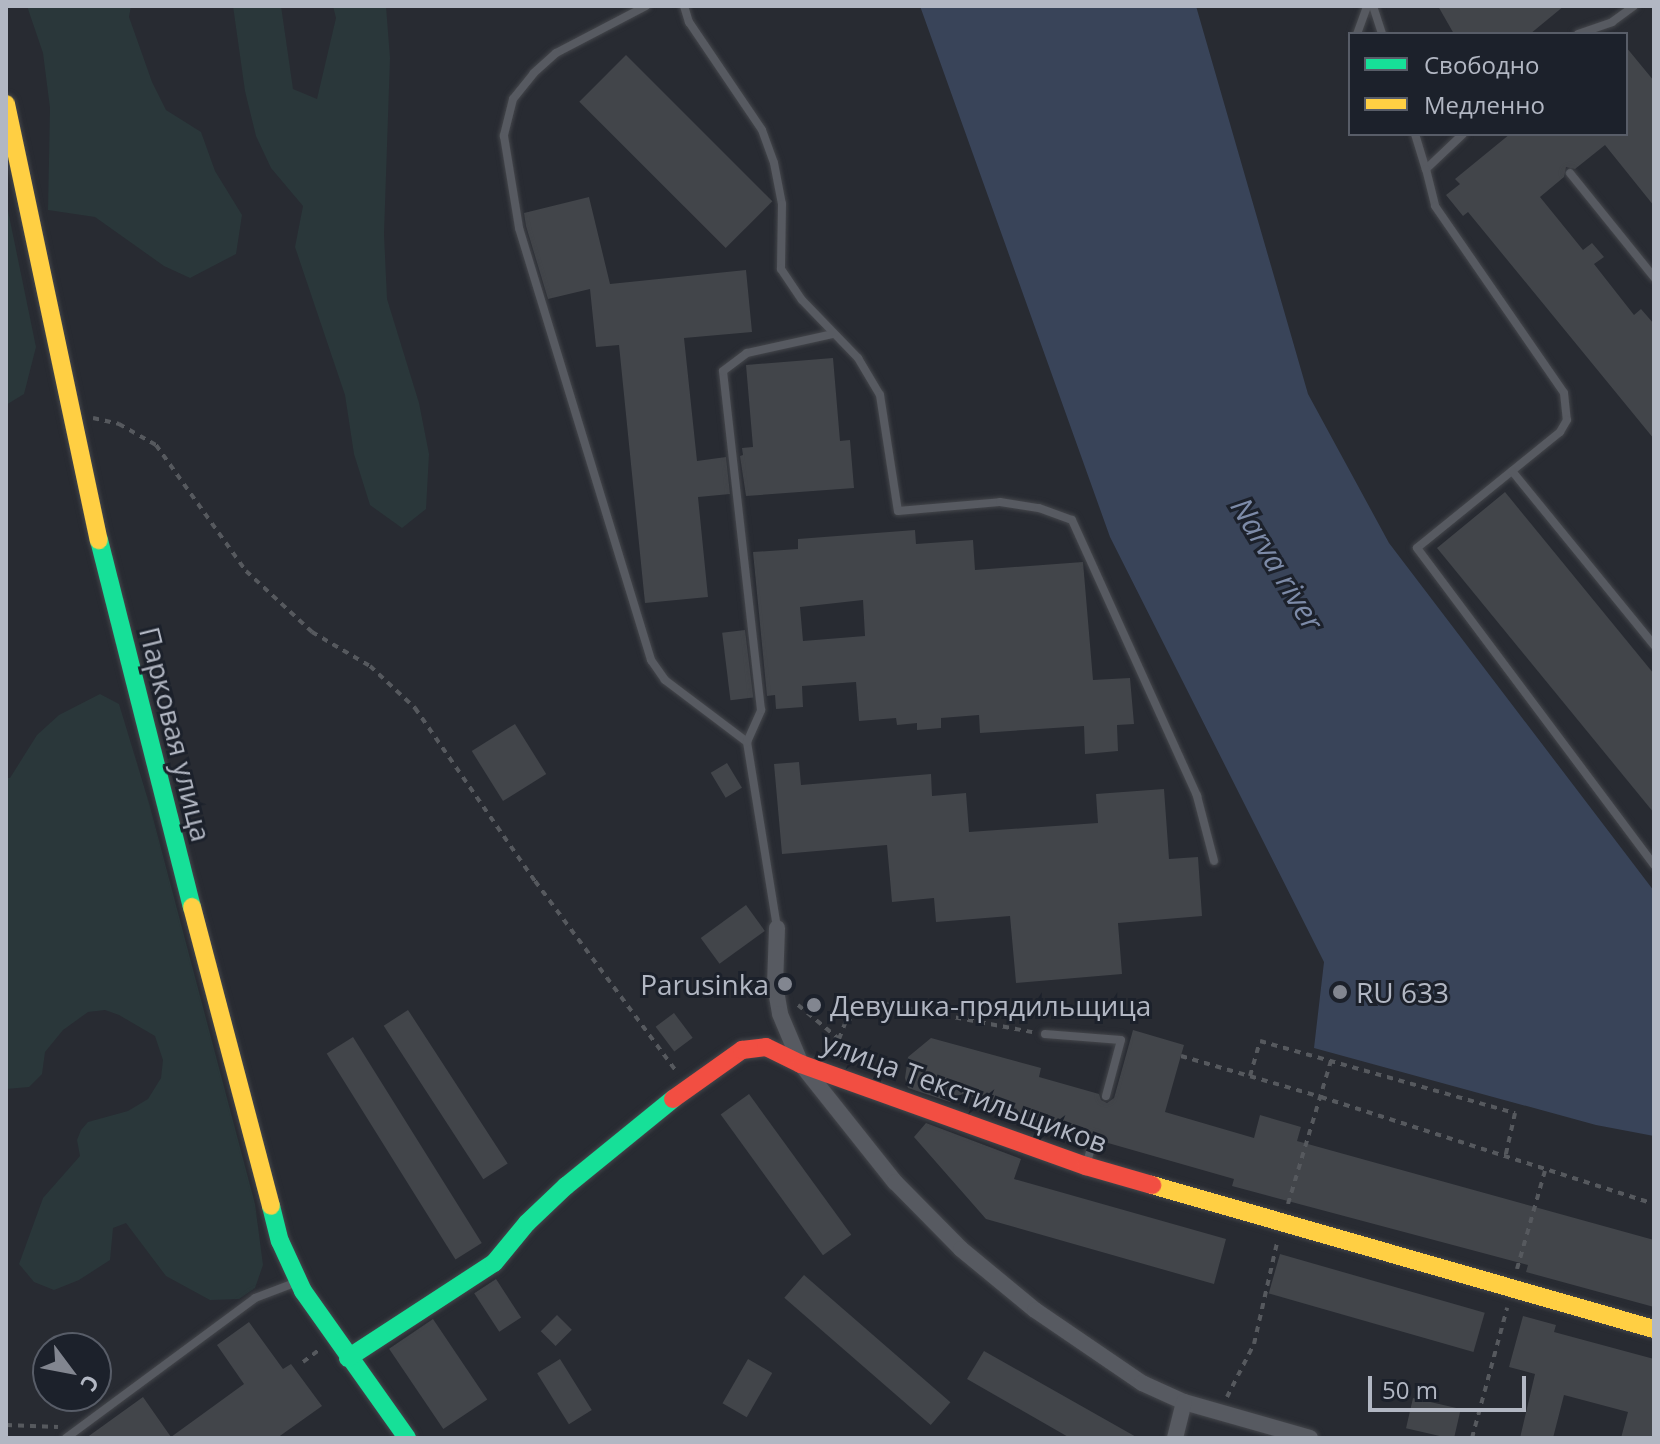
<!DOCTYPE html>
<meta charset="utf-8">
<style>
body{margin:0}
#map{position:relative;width:1660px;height:1444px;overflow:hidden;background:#282b32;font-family:"Open Sans",sans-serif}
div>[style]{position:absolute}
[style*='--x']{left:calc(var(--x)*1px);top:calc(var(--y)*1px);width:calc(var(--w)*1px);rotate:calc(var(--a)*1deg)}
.green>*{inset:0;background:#2a373a}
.water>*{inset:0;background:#394459}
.building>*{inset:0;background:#42454a;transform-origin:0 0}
.path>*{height:4px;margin-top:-2px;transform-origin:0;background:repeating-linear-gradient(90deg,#56595e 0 6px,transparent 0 12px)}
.roads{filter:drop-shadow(0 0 2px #44464b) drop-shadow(0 0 2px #44464b)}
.lane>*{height:8px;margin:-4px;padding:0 4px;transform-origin:4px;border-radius:4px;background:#575a61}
.street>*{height:16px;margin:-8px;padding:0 8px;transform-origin:8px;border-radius:8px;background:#575a61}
.fast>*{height:18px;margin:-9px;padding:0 9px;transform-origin:9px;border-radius:9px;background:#16e098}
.slow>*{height:18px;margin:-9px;padding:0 9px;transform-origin:9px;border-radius:9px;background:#ffcf43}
.jam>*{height:18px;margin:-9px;padding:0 9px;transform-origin:9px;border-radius:9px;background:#f24e42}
.dots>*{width:22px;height:22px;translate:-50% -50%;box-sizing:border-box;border:4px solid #1c212b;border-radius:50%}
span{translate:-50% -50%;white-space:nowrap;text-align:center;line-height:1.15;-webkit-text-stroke:6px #1c212b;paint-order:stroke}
.street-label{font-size:28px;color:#b2b7c3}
.poi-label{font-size:28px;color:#b2b7c3}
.right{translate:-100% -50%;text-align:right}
.left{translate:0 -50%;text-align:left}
.water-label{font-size:30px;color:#7d8ba8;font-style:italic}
.frame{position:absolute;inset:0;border:8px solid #b2b7c3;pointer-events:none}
.legend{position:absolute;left:1348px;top:32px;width:280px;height:104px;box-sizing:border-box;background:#1c212b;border:2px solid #585d68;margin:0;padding:10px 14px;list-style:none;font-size:24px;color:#b2b7c3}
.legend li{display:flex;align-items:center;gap:16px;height:40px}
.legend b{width:40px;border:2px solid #585d68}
.north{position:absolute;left:32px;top:1332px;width:80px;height:80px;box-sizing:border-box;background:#1c212b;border:2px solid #585d68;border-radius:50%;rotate:122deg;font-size:22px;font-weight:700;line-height:32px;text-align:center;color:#b2b7c3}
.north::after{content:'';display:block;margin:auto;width:28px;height:36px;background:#828690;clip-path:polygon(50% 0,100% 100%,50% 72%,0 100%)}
.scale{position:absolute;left:1368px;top:1376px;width:158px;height:36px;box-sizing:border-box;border:4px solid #b2b7c3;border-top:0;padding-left:10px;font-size:24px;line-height:28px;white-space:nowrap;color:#b2b7c3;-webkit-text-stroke:6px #1c212b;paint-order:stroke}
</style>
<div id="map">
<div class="green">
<i style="clip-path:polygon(27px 6px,131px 6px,129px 17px,152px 82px,166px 110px,201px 132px,215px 171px,242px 215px,236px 254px,190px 278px,164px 266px,95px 217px,48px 210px,50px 108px,43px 53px)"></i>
<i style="clip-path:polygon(233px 6px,281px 6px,293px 89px,317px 99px,336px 18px,333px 6px,386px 6px,390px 58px,384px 234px,387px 299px,419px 403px,429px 454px,426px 509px,402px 528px,370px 505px,354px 454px,345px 395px,295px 247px,303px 206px,271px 168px,256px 136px,245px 91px)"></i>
<i style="clip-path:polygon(6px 201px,36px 347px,24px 394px,6px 405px)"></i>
<i style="clip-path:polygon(100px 694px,119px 704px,149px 803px,255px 1204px,263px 1265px,255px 1288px,239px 1299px,210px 1300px,166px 1276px,126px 1223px,113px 1228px,110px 1260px,79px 1280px,54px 1290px,34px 1282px,19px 1264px,43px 1198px,80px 1156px,77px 1140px,81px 1130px,88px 1122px,128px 1111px,148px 1099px,161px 1078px,163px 1060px,155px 1036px,119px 1015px,105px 1010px,88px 1012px,63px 1030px,45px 1052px,42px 1074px,29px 1087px,6px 1089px,6px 778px,10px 778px,37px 735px,59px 715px)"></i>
</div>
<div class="water">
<i style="clip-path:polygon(920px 6px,1196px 6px,1308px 394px,1389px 543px,1654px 891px,1654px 1136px,1596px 1125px,1314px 1048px,1324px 962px,1110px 537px)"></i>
</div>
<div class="building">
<i style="clip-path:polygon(1438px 6px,1564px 6px,1530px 34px,1454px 34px)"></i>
<i style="clip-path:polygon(1626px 47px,1654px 81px,1654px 206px,1605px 145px,1575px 169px,1566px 167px,1564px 177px,1540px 197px,1583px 250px,1592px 243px,1604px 257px,1594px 264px,1634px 315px,1641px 309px,1654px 324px,1654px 439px,1468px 212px,1463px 216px,1446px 195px,1460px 184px,1455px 179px,1510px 134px,1626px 134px)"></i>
<i style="left:626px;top:55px;width:207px;height:66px;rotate:45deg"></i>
<i style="clip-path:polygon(589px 197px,610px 284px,746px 270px,752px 332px,684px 338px,697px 461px,726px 457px,730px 494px,698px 497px,708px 597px,645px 603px,619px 345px,596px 347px,590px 289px,548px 299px,526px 226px,524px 213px)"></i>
<i style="clip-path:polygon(833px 358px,840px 441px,850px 440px,854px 488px,746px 496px,740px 456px,743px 455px,742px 448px,753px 447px,746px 365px)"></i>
<i style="clip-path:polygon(1505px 492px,1654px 674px,1654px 813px,1437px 548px)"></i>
<i style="clip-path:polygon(evenodd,915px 530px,916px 544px,973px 540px,975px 570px,1083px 562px,1093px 680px,1130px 678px,1134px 724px,1117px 725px,1118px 751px,1085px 754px,1084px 726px,980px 733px,979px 715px,941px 718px,941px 728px,917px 730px,917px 723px,897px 725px,896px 718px,859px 721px,856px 682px,802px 686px,803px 707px,776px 709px,775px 695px,767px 696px,753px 552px,798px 549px,798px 539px,915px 530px,863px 600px,865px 636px,803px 641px,800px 607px,863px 600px)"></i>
<i style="left:745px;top:630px;width:68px;height:23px;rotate:83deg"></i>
<i style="left:515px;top:724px;width:59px;height:51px;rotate:58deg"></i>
<i style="clip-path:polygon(799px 762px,801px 785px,931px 774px,932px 796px,966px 793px,969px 832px,1098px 823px,1096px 794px,1164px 789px,1169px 859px,1198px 857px,1202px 916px,1118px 923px,1122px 974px,1016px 983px,1010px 916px,936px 922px,934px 898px,892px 902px,887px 845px,782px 854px,774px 764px)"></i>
<i style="left:727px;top:763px;width:29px;height:19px;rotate:59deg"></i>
<i style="left:746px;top:905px;width:32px;height:56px;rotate:54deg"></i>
<i style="left:408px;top:1010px;width:183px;height:29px;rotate:57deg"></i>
<i style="left:674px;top:1013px;width:31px;height:23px;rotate:53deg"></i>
<i style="clip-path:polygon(1133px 1030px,1184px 1045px,1165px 1112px,1254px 1138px,1260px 1115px,1301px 1127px,1297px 1141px,1654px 1240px,1654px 1307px,1526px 1272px,1528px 1265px,1232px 1186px,1234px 1179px,1101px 1141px,1095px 1132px,1087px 1137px,1015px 1116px,1017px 1109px,962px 1094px,950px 1102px,908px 1088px,905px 1078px,908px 1057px,931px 1038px,1041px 1068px,1039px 1077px,1099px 1094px,1101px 1100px,1107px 1103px,1114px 1098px)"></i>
<i style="left:353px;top:1037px;width:243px;height:31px;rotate:58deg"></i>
<i style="left:749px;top:1094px;width:174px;height:35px;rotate:54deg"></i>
<i style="clip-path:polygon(926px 1123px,1021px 1159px,1014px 1179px,1226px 1239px,1214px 1284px,986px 1219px,914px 1137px)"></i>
<i style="left:1280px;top:1254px;width:213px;height:41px;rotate:16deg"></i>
<i style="left:804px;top:1275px;width:194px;height:30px;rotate:41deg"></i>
<i style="left:496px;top:1279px;width:46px;height:26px;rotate:57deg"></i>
<i style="left:557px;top:1315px;width:21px;height:23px;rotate:45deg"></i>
<i style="clip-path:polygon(1523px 1316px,1556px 1325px,1554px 1332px,1654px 1359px,1654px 1438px,1621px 1438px,1628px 1412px,1564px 1395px,1553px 1438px,1520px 1438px,1535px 1374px,1509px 1367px)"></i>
<i style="left:433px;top:1319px;width:97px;height:53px;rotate:56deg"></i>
<i style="clip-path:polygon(249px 1322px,283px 1369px,291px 1364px,322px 1406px,277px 1438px,86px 1438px,143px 1397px,171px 1437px,244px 1384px,217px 1345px)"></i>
<i style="clip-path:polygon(984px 1351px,1138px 1438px,1070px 1438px,967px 1379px)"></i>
<i style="left:560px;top:1359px;width:60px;height:27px;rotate:58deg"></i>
<i style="left:748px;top:1359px;width:28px;height:51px;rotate:30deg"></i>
<i style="left:1413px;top:1398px;width:49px;height:31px;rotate:13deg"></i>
</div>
<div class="path">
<i style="--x:93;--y:418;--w:27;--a:13"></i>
<i style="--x:119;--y:424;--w:43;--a:29.6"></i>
<i style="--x:156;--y:445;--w:155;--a:54.5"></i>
<i style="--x:246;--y:571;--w:90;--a:42.7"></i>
<i style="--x:312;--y:632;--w:67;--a:30.4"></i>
<i style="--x:370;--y:666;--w:62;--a:43"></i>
<i style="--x:415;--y:708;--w:211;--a:55.3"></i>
<i style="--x:535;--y:881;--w:238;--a:53.4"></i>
<i style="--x:798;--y:1005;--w:53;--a:39.7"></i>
<i style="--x:1181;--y:1056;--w:146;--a:16.3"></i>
<i style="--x:1321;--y:1097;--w:350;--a:17.8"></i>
<i style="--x:842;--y:1058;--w:19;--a:-99"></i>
<i style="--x:839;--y:1039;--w:19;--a:-69"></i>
<i style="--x:846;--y:1021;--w:43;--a:-23.6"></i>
<i style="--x:885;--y:1004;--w:150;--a:10.8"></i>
<i style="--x:1250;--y:1076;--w:36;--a:-74"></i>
<i style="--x:1260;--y:1041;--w:265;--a:15.8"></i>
<i style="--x:1515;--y:1113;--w:46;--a:102.5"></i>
<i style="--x:1288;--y:1204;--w:149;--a:-73.3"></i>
<i style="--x:1517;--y:1269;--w:102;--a:-74.1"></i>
<i style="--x:303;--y:1362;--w:21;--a:-37"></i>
<i style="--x:1227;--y:1397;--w:59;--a:-63"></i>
<i style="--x:1254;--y:1344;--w:104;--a:-77.2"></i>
<i style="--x:6;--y:1425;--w:52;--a:2.2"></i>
<i style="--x:1472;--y:1438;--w:135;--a:-74.9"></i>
</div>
<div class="roads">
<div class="lane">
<i style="--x:646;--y:6;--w:102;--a:152.4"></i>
<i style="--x:556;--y:53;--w:30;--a:138"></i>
<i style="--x:534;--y:73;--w:33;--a:129"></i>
<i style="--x:513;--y:99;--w:38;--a:104"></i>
<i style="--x:504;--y:136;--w:93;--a:80.7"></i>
<i style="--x:519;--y:228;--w:452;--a:73"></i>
<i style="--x:651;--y:660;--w:24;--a:55"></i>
<i style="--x:665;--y:680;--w:103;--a:37.1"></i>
<i style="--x:747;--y:742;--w:188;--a:80.8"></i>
<i style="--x:684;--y:6;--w:17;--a:73"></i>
<i style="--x:689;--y:22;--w:130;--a:55.9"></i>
<i style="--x:762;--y:130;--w:35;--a:70"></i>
<i style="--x:774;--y:163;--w:42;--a:79"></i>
<i style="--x:782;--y:204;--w:65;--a:90.9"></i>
<i style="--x:781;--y:269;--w:37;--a:56"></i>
<i style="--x:802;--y:300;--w:81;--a:46"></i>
<i style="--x:858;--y:358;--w:43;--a:59.3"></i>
<i style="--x:880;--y:395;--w:117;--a:81.2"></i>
<i style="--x:898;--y:511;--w:102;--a:-5"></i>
<i style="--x:1000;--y:502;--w:39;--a:9"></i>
<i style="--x:1039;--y:508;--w:35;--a:20"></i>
<i style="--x:1072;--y:520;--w:303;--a:65.6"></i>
<i style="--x:1197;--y:796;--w:67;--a:75.3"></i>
<i style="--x:1373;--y:6;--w:29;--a:72"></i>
<i style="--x:1357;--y:34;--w:30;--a:-70"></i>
<i style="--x:1578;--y:34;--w:36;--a:-19"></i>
<i style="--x:1612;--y:22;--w:27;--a:-36"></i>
<i style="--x:1415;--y:134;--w:37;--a:73"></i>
<i style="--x:1463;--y:134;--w:51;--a:136.6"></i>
<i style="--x:1426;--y:169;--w:38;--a:76"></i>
<i style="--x:1435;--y:206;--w:227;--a:55.4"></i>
<i style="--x:1564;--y:393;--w:27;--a:84"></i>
<i style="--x:1567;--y:420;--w:14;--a:120"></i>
<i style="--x:1560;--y:432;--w:184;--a:141"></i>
<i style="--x:1417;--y:548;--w:396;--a:53.2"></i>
<i style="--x:1570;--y:173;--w:134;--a:51.1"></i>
<i style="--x:1512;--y:471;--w:225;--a:50.8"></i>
<i style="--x:747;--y:742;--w:35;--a:-66"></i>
<i style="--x:761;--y:710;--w:341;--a:-96.4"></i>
<i style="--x:723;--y:371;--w:30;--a:-37"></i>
<i style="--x:747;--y:353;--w:88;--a:-12.5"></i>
<i style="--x:1045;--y:1034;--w:76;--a:4.5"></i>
<i style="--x:1121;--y:1040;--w:58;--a:105"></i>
<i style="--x:1086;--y:1165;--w:27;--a:-73"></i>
<i style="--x:66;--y:1438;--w:235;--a:-36.5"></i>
<i style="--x:255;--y:1298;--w:45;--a:-20.9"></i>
</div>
<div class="street">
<i style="--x:777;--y:928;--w:57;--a:92"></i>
<i style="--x:775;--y:985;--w:29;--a:80"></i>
<i style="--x:780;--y:1014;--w:54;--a:67.2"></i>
<i style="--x:801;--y:1064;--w:151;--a:51.5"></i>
<i style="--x:895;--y:1182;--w:94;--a:45.4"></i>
<i style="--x:961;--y:1249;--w:96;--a:39.5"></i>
<i style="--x:1035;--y:1310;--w:130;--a:34.3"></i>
<i style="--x:1142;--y:1383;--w:46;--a:24.3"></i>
<i style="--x:1184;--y:1402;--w:131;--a:15.9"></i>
<i style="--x:1175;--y:1438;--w:37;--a:-76"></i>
</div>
<div class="fast">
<i style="--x:99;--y:540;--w:379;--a:75.8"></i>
<i style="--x:271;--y:1206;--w:36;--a:76"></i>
<i style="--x:280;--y:1241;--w:55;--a:65.3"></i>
<i style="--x:303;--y:1291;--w:180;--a:54.7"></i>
<i style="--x:348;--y:1358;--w:174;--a:-33.1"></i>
<i style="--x:494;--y:1263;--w:52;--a:-50.5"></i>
<i style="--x:527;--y:1223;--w:54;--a:-43.5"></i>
<i style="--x:566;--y:1186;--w:138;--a:-39.1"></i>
</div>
<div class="slow">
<i style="--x:6;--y:104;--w:446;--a:78"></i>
<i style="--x:192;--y:907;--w:309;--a:75.2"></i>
<i style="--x:1152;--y:1185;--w:522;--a:16.01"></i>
</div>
<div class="jam">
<i style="--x:673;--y:1099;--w:85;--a:-35.4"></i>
<i style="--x:742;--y:1050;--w:24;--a:-7"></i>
<i style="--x:766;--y:1047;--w:39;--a:26"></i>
<i style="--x:801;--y:1064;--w:303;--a:19.7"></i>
<i style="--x:1086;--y:1166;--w:69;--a:16.1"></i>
</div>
</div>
<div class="dots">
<i style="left:785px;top:984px;background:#828690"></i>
<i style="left:1340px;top:992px;background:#828690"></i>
<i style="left:814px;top:1005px;background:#828690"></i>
</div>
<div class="street-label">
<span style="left:176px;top:734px;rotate:76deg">Парковая улица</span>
<span style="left:965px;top:1092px;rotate:20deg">улица Текстильщиков</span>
</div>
<div class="poi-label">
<span class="right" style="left:769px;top:984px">Parusinka</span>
<span class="left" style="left:1356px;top:992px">RU 633</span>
<span class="left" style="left:830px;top:1005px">Девушка-прядильщица</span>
</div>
<div class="water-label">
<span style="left:1277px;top:564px;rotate:59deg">Narva river</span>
</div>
<div class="frame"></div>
<ul class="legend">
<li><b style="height:10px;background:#16e098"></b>Свободно</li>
<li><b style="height:10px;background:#ffcf43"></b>Медленно</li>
</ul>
<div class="north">С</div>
<div class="scale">50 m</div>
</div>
